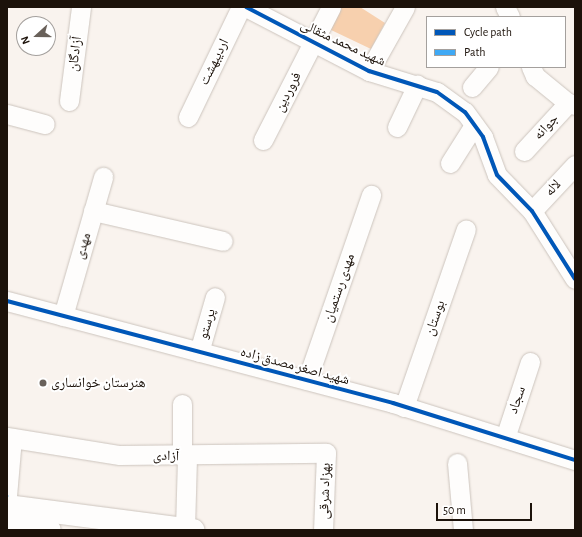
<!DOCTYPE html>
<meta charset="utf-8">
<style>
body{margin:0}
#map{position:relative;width:582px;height:537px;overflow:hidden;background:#f9f3ee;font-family:"Alegreya Sans","Noto Naskh Arabic",sans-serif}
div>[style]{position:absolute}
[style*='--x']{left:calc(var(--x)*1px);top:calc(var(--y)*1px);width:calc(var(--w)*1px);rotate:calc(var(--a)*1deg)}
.green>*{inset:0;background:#f7d0ae}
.roads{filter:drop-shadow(0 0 1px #ccc4bd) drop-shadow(0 0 1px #ccc4bd)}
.minor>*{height:19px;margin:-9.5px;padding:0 9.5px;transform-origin:9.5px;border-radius:9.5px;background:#fefdfc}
.major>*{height:22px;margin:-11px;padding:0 11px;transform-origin:11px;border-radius:11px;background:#fefdfc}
.highway>*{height:22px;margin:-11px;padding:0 11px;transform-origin:11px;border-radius:11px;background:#fefdfc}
.quiet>*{height:3px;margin-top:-1.5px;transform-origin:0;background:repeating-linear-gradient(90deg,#3fa9f5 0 6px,transparent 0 9px)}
.cycleway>*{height:4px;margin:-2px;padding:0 2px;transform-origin:2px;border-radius:2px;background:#0057b8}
.dots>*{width:11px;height:11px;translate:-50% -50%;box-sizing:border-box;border:2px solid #fff;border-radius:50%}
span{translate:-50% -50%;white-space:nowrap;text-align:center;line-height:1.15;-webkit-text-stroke:4px #fff;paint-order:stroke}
.street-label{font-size:14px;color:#1c120a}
.poi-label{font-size:14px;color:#1c120a}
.left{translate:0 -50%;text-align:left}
.frame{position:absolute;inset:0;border:8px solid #1c120a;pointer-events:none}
.legend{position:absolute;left:426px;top:16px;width:140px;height:52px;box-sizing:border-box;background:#fff;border:1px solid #a4a09d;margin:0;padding:5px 7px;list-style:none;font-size:12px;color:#1c120a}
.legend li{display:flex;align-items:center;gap:8px;height:20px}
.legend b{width:20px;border:1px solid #a4a09d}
.north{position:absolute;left:16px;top:16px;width:40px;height:40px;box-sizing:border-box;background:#fff;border:1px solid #a4a09d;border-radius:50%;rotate:249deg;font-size:11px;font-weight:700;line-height:16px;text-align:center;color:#1c120a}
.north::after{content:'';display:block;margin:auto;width:14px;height:18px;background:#69615a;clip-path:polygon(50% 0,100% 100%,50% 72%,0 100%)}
.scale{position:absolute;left:436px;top:503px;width:96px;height:18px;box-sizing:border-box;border:2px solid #1c120a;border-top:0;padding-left:5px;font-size:12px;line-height:14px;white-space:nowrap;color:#1c120a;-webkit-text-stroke:3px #fff;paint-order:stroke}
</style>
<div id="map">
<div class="green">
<i style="clip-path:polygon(341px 7px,360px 7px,385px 23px,371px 49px,329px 29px)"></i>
</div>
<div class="roads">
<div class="minor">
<i style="--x:246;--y:7;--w:139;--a:27.5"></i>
<i style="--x:369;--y:71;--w:71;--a:17.2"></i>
<i style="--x:437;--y:92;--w:34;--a:36"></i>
<i style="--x:465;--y:112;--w:31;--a:54"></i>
<i style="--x:483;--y:137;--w:40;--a:69.8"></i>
<i style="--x:497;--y:175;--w:50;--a:45.8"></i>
<i style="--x:532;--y:211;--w:80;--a:57.7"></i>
<i style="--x:505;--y:7;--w:11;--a:63"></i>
<i style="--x:531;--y:67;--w:10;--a:66"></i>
<i style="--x:535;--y:76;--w:43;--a:39.3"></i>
<i style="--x:568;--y:103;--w:7;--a:16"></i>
<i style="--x:369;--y:71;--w:73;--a:-60.6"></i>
<i style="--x:472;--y:87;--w:26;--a:-50"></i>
<i style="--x:69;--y:101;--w:95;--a:-82.7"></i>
<i style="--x:7;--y:114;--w:39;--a:15"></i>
<i style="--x:188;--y:117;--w:122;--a:-64.3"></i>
<i style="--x:397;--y:127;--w:47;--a:-64.5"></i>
<i style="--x:263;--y:140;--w:149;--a:-62.9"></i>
<i style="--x:524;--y:151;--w:65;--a:-47.5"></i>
<i style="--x:450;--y:163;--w:45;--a:-57.7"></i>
<i style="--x:93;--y:211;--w:133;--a:13"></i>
<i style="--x:532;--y:211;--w:63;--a:-46.9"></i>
<i style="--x:7;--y:301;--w:399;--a:14.8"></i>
<i style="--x:393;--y:403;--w:191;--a:17.4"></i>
<i style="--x:63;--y:316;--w:145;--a:-73.9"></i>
<i style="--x:199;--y:352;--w:57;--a:-73.8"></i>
<i style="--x:307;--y:380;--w:196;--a:-70.9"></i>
<i style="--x:182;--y:404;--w:52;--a:90"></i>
<i style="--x:404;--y:407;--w:188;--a:-70.8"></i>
<i style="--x:7;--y:437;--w:114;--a:9.1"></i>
<i style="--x:120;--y:455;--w:206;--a:-0.6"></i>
<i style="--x:326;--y:453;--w:77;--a:92.2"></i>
<i style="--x:505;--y:438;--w:80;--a:-71.8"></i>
<i style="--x:457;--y:463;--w:67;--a:84.9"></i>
<i style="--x:7;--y:496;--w:58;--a:-85.1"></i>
<i style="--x:185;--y:529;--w:73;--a:-88.4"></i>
</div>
<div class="major">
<i style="--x:7;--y:506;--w:188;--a:7.4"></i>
</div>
<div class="highway">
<i style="--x:7;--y:524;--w:43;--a:7.9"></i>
</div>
</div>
<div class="quiet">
<i style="--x:7;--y:496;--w:1;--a:-90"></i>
</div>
<div class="cycleway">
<i style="--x:246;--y:7;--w:139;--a:27.5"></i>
<i style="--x:369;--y:71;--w:71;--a:17.2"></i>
<i style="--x:437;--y:92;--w:34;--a:36"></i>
<i style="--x:465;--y:112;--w:31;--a:54"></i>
<i style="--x:483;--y:137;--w:40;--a:69.8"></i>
<i style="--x:497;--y:175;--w:50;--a:45.8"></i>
<i style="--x:532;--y:211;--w:80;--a:57.7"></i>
<i style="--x:7;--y:301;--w:399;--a:14.8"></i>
<i style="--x:393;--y:403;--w:191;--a:17.4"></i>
</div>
<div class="dots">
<i style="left:43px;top:383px;background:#69615a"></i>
</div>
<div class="street-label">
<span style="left:343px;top:43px;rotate:25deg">شهید محمد مثقالی</span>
<span style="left:75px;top:54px;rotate:-83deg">آزادگان</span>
<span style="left:214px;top:62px;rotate:-64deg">اردیبهشت</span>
<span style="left:288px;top:92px;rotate:-63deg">فروردین</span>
<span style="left:546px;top:127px;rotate:-47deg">جوانه</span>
<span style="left:553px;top:188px;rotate:-47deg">لاله</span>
<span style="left:83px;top:246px;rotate:-74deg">مهدی</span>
<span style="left:339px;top:288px;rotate:-71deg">مهدی رستمیان</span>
<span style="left:435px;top:318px;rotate:-71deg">بوستان</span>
<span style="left:207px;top:324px;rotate:-74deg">پرستو</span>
<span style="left:295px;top:366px;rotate:15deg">شهید اصغر مصدق زاده</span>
<span style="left:517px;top:400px;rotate:-71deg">سجاد</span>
<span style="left:166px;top:456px;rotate:1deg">آزادی</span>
<span style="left:325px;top:491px;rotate:-88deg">بهزاد شرقی</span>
</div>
<div class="poi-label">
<span class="left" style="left:51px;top:383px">هنرستان خوانساری</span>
</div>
<div class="frame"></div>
<ul class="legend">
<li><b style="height:5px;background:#0057b8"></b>Cycle path</li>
<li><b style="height:5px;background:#3fa9f5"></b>Path</li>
</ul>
<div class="north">N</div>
<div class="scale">50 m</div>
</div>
